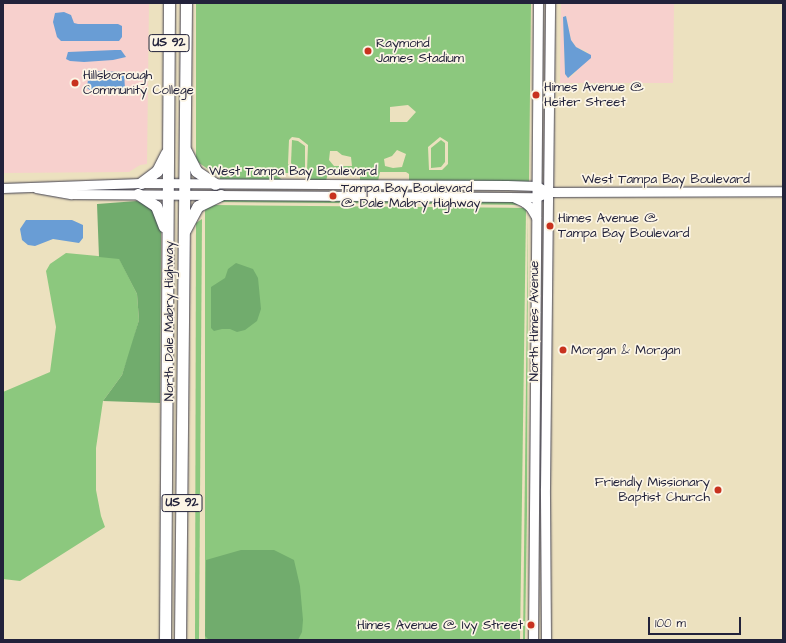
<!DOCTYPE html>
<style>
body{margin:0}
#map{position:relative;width:786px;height:643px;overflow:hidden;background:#ece1bf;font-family:"Architects Daughter",sans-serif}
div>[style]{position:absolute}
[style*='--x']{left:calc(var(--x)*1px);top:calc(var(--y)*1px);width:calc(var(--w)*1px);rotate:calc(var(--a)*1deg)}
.built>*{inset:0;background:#f7d0cd}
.green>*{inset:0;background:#8cc87e}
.forest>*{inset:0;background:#71ac6d}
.water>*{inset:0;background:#699dd5}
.roads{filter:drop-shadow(0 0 1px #403f4f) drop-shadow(0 0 1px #403f4f)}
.secondary>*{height:9px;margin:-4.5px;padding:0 4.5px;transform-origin:4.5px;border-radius:4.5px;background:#fff}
.primary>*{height:11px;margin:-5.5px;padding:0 5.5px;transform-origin:5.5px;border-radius:5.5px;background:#fff}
.dots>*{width:11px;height:11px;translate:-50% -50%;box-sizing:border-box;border:2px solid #fcf5e5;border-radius:50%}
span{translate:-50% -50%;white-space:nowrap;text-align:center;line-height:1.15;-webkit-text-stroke:3.5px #fcf5e5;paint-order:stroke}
.shield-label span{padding:1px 3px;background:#fcf5e5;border:1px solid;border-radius:3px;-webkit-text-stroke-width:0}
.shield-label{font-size:12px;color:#22223b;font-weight:700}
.poi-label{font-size:13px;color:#22223b}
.left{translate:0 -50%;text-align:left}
.right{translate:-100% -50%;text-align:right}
.street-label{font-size:13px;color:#22223b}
.frame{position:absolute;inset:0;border:4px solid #22223b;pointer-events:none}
.scale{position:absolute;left:648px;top:617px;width:93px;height:18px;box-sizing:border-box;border:2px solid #22223b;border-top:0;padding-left:5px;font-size:12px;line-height:14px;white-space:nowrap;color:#22223b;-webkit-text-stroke:3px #fcf5e5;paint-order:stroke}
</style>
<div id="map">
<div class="built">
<i style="clip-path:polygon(3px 3px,149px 3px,147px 164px,140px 165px,129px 172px,3px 173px)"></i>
<i style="clip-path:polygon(evenodd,561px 3px,674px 3px,673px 83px,560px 83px,561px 3px,566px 16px,571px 40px,576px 47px,588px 52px,575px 73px,569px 78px,565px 74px,563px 17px,566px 16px)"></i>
</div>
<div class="green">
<i style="clip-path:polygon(evenodd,196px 3px,531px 3px,529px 182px,409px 181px,409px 174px,406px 172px,380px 172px,378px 181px,360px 181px,360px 174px,357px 172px,328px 173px,326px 181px,308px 181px,308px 175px,305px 173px,281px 173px,279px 177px,283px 181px,220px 181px,220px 177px,196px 161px,196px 3px,408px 105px,416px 112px,407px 122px,390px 122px,390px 107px,408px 105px,196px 3px,292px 137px,299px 138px,308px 145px,307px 171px,294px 171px,288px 164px,289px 140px,292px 137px,196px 3px,440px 137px,448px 142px,448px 164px,442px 170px,429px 170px,428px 147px,440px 137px,196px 3px,397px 150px,406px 154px,402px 167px,393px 168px,385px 166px,384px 159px,392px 156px,397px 150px,196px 3px,330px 151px,337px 151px,342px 155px,351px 157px,352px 166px,334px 166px,329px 160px,330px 151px)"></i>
<i style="clip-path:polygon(292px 140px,298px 141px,305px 146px,305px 168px,295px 168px,291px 163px)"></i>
<i style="clip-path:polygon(441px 140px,445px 143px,445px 162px,441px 167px,431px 168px,431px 148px)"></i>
<i style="clip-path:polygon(221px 199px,506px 200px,523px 205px,221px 202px)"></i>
<i style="clip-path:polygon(215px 205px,524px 208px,526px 210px,520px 640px,205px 640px,205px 209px)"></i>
<i style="clip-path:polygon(528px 210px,527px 510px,525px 640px,523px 640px)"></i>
<i style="clip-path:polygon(202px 219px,199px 640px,195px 640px,196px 223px)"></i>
<i style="clip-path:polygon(66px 253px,119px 258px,137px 294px,139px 320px,131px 349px,122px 375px,103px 401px,96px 448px,96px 490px,101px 516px,105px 527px,20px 581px,3px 579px,3px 392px,50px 372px,56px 327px,46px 271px,50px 264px)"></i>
</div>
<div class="forest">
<i style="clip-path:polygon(137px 201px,150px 206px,161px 227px,160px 403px,103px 401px,122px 375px,139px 320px,137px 294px,119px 259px,99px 257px,97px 204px)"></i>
<i style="clip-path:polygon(236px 263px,253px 269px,258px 278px,261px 309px,257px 321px,245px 330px,237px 332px,230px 329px,222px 329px,214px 331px,211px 328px,211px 287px,225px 278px,228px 269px)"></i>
<i style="clip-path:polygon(241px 550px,274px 550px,294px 560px,300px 586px,303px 620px,302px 632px,298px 640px,209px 640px,205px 636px,206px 560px)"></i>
</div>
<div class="water">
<i style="clip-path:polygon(64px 12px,71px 15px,74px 23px,78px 24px,118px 24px,122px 26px,122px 37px,119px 41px,61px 41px,57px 37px,53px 22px,55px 13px)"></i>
<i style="clip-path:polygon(566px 16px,571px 40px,576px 47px,591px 55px,591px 58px,568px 78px,565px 74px,563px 17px)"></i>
<i style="clip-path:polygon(115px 50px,121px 50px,126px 57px,113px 60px,84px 62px,70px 61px,66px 59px,68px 52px)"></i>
<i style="clip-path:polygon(89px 71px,124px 72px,125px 89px,122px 91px,91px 91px,87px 88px)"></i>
<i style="clip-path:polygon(26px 220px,72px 220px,83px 225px,83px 238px,79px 243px,53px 239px,35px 246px,28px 245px,22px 240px,20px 229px)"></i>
</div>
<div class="roads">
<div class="secondary">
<i style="--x:3;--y:188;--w:138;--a:-2.1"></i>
<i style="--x:141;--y:183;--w:365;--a:0.3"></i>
<i style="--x:506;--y:185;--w:31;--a:2"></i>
<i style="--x:537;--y:186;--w:6;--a:31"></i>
<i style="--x:36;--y:188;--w:36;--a:10"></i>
<i style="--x:71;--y:194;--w:465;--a:0.4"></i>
<i style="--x:536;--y:197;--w:14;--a:-21"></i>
<i style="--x:549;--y:192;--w:234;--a:-0.2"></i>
<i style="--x:515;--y:198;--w:10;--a:24"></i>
<i style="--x:524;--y:202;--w:8;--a:40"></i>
<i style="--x:530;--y:207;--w:12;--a:59"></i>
<i style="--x:533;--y:640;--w:637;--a:-89.55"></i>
<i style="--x:546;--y:640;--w:152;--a:-90.4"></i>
<i style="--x:545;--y:488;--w:485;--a:-89.4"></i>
</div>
<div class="primary">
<i style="--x:186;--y:151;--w:22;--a:63"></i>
<i style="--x:196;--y:171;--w:23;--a:34"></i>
<i style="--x:141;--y:183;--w:20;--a:-37"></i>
<i style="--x:157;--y:171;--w:20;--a:-63"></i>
<i style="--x:138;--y:194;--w:22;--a:34"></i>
<i style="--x:156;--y:206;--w:22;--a:69"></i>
<i style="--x:185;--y:230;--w:27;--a:-62"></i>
<i style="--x:198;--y:206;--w:25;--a:-26"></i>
<i style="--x:165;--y:640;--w:637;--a:-89.64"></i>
<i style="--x:180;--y:640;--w:637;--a:-89.46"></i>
</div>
</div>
<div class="dots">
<i style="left:368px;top:51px;background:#c8321e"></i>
<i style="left:75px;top:83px;background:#c8321e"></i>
<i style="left:536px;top:95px;background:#c8321e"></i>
<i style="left:333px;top:196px;background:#c8321e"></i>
<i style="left:550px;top:226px;background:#c8321e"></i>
<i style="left:563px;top:350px;background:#c8321e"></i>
<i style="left:718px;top:490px;background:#c8321e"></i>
<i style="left:531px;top:625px;background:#c8321e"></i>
</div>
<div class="shield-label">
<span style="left:169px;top:43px">US 92</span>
<span style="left:182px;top:503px">US 92</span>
</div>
<div class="poi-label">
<span class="left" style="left:376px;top:51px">Raymond<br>James Stadium</span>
<span class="left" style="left:83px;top:83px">Hillsborough<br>Community College</span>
<span class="left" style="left:544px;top:95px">Himes Avenue @<br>Heiter Street</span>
<span class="left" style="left:341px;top:196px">Tampa Bay Boulevard<br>@ Dale Mabry Highway</span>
<span class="left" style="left:558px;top:226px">Himes Avenue @<br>Tampa Bay Boulevard</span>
<span class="left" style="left:571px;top:350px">Morgan &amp; Morgan</span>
<span class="right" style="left:710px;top:490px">Friendly Missionary<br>Baptist Church</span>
<span class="right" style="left:523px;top:625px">Himes Avenue @ Ivy Street</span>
</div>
<div class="street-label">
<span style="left:293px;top:171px">West Tampa Bay Boulevard</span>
<span style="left:666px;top:179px">West Tampa Bay Boulevard</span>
<span style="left:169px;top:321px;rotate:-90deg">North Dale Mabry Highway</span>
<span style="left:534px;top:321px;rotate:-90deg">North Himes Avenue</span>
</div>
<div class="frame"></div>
<div class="scale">100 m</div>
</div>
